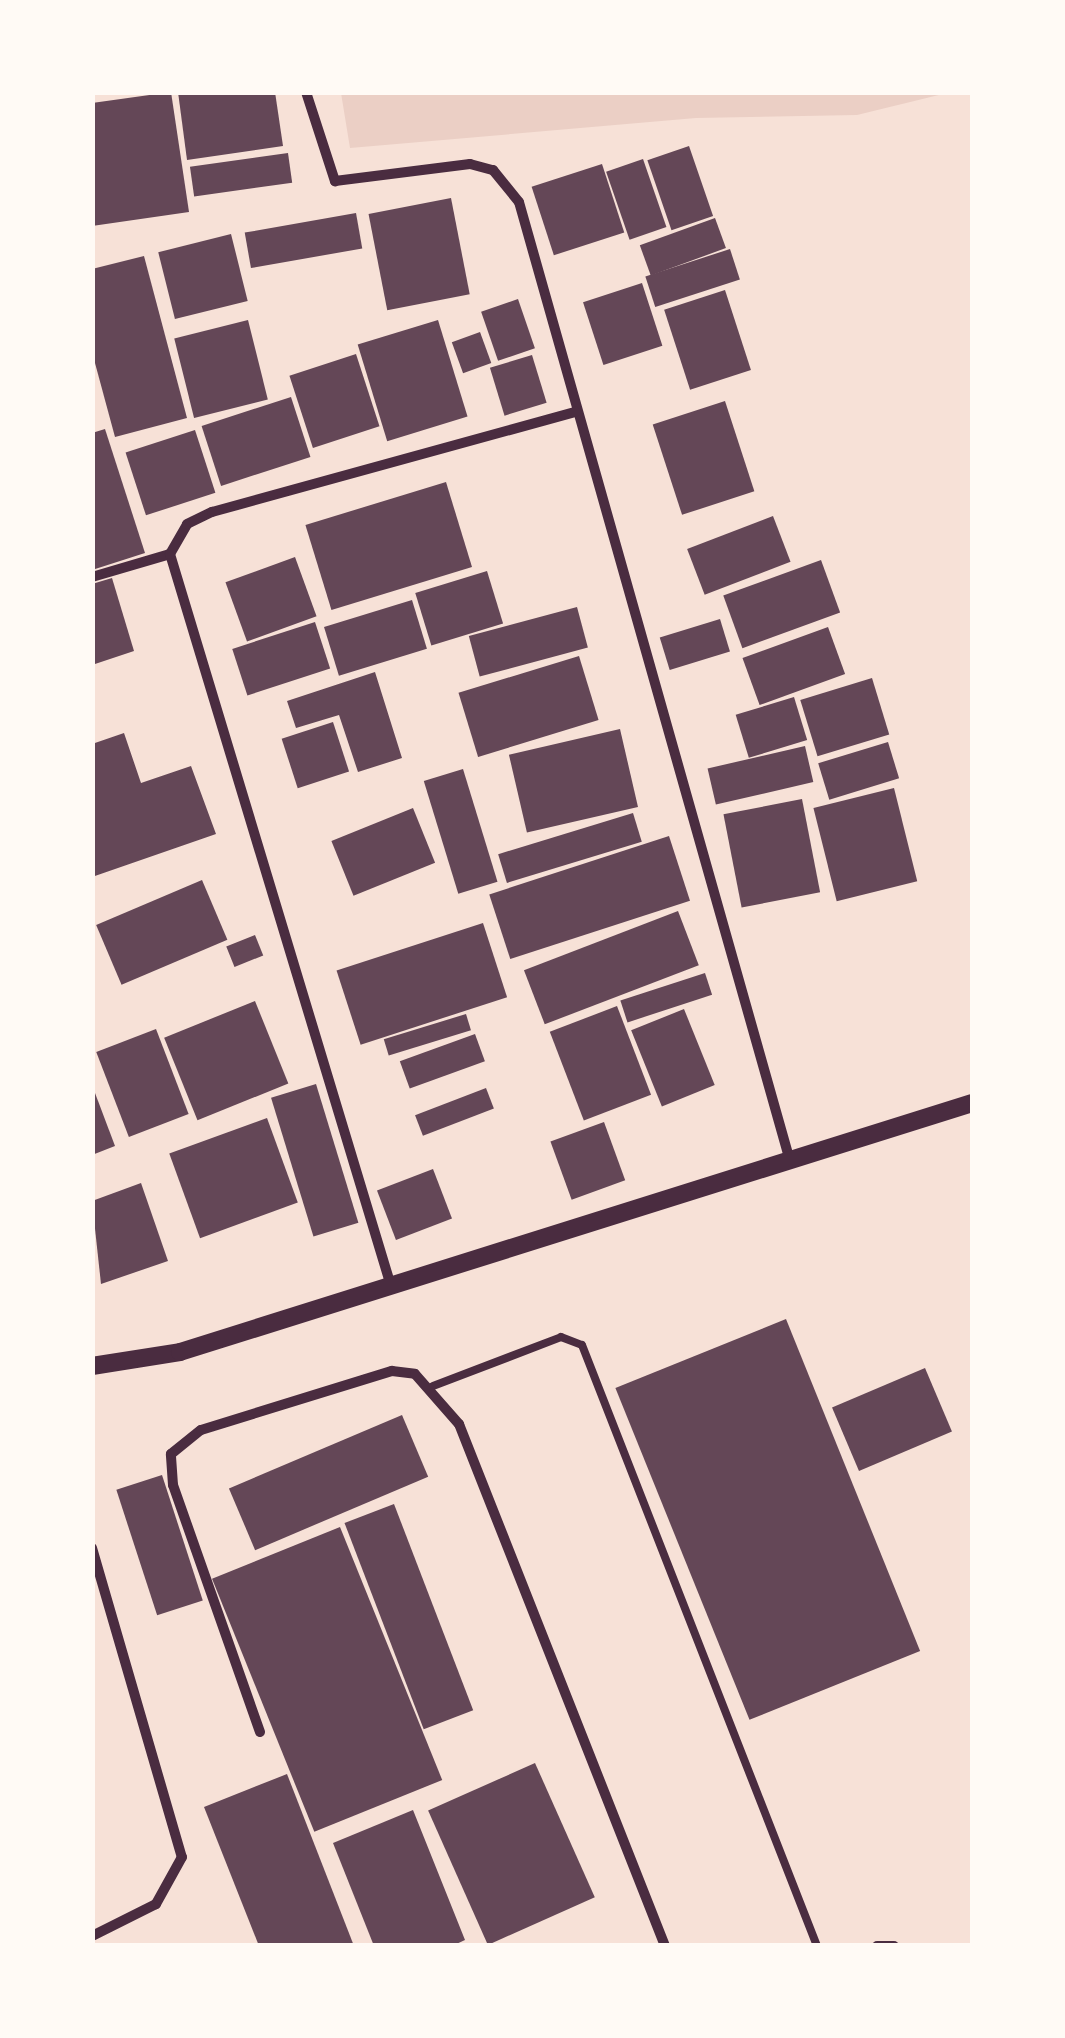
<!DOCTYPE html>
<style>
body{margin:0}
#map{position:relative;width:1065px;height:2038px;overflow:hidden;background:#f7e1d7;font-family:Karla,sans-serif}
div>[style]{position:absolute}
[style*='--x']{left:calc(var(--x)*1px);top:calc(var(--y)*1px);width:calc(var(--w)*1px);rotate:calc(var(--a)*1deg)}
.green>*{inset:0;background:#ebcfc5}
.building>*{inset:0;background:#644757;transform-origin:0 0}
.service>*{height:8px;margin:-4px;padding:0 4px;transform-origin:4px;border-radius:4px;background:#4a2c40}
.minor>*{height:10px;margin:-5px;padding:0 5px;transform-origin:5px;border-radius:5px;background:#4a2c40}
.tertiary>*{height:18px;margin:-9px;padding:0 9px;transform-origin:9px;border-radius:9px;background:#4a2c40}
span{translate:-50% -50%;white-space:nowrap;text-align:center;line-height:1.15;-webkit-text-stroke:8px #fffaf5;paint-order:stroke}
.frame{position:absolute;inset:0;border:95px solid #fffaf5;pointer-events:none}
</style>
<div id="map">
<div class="green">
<i style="clip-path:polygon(341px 93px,341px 92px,947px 93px,857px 115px,696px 118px,350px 148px)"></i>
</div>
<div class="building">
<i style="clip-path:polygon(171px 92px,189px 212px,92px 226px,92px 103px)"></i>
<i style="clip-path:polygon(178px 92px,275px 92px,283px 146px,187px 160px)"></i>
<i style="left:689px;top:146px;width:74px;height:44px;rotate:71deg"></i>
<i style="left:288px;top:153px;width:30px;height:99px;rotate:82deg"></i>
<i style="left:643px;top:159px;width:72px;height:39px;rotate:71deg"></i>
<i style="left:602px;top:164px;width:72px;height:74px;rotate:72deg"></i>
<i style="left:451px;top:198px;width:98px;height:84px;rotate:79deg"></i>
<i style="left:356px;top:213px;width:36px;height:113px;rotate:80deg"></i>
<i style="left:715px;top:218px;width:32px;height:80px;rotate:70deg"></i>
<i style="left:231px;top:234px;width:69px;height:75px;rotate:76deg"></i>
<i style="left:730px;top:249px;width:32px;height:89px;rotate:72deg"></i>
<i style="clip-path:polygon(144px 256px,187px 418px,115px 437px,92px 352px,92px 269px)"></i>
<i style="left:642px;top:283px;width:66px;height:62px;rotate:72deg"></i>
<i style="left:725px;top:290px;width:84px;height:64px;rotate:72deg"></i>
<i style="left:518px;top:299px;width:52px;height:39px;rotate:71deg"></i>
<i style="left:248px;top:320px;width:82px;height:76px;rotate:76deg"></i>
<i style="left:438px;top:320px;width:101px;height:84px;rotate:73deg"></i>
<i style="left:480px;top:332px;width:33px;height:30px;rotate:70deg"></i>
<i style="left:356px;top:354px;width:76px;height:70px;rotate:72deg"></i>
<i style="left:532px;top:355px;width:50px;height:44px;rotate:73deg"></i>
<i style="left:291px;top:397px;width:63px;height:94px;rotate:72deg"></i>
<i style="left:725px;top:401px;width:95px;height:76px;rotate:72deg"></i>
<i style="clip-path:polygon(105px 429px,145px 553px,92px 570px,92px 433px)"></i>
<i style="left:195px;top:430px;width:66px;height:73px;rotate:72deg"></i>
<i style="left:446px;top:482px;width:89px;height:147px;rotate:73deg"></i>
<i style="left:773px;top:516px;width:49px;height:92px;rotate:69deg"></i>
<i style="left:295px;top:557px;width:63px;height:74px;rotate:70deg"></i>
<i style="left:821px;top:560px;width:56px;height:104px;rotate:70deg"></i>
<i style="left:487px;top:571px;width:55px;height:75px;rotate:73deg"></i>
<i style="clip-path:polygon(112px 578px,134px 651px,92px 665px,92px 584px)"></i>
<i style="left:412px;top:600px;width:51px;height:92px;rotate:73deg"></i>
<i style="left:577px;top:607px;width:42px;height:112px;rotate:75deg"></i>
<i style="left:720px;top:619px;width:34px;height:63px;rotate:73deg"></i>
<i style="left:315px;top:622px;width:49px;height:87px;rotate:72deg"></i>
<i style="left:828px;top:627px;width:50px;height:91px;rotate:70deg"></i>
<i style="left:579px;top:656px;width:67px;height:126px;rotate:73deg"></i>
<i style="clip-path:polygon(375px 672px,402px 758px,358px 772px,339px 715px,296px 728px,287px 701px)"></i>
<i style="left:872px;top:678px;width:59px;height:75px;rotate:73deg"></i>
<i style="left:794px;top:697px;width:45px;height:61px;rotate:73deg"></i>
<i style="left:333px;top:722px;width:52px;height:54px;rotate:72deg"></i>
<i style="left:620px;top:729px;width:80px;height:114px;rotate:77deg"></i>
<i style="clip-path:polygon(124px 733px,141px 783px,191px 766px,216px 834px,92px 877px,92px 744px)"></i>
<i style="left:888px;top:742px;width:38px;height:73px;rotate:73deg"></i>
<i style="left:805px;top:746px;width:37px;height:100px;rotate:77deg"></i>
<i style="left:463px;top:769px;width:118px;height:41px;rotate:73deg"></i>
<i style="left:894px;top:788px;width:96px;height:83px;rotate:76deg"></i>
<i style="left:802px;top:799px;width:95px;height:80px;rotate:79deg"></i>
<i style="left:413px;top:808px;width:59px;height:88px;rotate:68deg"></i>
<i style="left:633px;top:813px;width:30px;height:141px;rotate:73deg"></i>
<i style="left:669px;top:836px;width:68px;height:189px;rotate:72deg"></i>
<i style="left:202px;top:880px;width:65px;height:115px;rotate:67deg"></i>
<i style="left:678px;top:911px;width:58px;height:165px;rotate:69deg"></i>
<i style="left:483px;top:923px;width:78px;height:154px;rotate:72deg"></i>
<i style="left:255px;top:935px;width:22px;height:31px;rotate:68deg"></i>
<i style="left:705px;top:973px;width:23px;height:89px;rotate:72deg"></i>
<i style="left:255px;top:1001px;width:89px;height:98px;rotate:68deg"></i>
<i style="left:617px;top:1006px;width:95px;height:72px;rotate:69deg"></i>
<i style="left:684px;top:1009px;width:82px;height:57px;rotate:68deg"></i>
<i style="left:466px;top:1014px;width:17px;height:86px;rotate:73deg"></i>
<i style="left:156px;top:1029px;width:91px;height:64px;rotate:69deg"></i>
<i style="left:475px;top:1034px;width:29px;height:80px;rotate:70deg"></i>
<i style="left:316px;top:1084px;width:145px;height:47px;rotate:73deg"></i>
<i style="clip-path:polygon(92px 1085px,115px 1146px,92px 1155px)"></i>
<i style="left:486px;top:1088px;width:22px;height:76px;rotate:69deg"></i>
<i style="left:267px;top:1118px;width:90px;height:104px;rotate:70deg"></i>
<i style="left:604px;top:1122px;width:62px;height:57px;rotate:70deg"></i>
<i style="left:433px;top:1169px;width:53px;height:60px;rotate:69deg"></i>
<i style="clip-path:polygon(141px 1183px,168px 1261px,101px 1284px,92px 1201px)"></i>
<i style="left:786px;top:1319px;width:358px;height:184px;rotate:68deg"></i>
<i style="left:925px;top:1368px;width:69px;height:101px;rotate:67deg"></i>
<i style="left:402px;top:1415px;width:67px;height:188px;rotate:67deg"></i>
<i style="left:162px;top:1475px;width:132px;height:48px;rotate:72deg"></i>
<i style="left:394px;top:1504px;width:221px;height:53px;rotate:69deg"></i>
<i style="left:340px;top:1527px;width:273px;height:138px;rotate:68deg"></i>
<i style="left:535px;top:1763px;width:147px;height:117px;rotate:66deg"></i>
<i style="clip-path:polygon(287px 1774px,354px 1946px,259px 1946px,204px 1807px)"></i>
<i style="clip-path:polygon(413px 1810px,465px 1940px,452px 1946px,374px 1946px,333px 1843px)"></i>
</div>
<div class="service">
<i style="--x:433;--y:1386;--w:137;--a:-20.9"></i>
<i style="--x:561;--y:1337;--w:22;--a:21"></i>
<i style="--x:582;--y:1345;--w:645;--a:68.64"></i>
</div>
<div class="minor">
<i style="--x:306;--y:92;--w:94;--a:72"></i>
<i style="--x:335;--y:181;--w:136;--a:-7.2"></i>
<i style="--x:470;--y:164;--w:24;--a:15"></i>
<i style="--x:493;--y:170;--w:41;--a:50.9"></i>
<i style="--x:519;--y:202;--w:997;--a:74.22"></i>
<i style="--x:92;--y:577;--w:81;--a:-16.4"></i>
<i style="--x:391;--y:1286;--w:765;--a:-106.8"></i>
<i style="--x:170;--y:554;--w:34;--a:-60"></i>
<i style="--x:187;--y:524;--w:28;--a:-26"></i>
<i style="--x:212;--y:512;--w:377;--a:-15.4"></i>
<i style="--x:92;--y:1548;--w:322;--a:73.8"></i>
<i style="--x:182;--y:1857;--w:54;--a:119"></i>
<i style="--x:156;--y:1904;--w:72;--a:153.4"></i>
<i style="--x:260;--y:1732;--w:262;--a:-109.4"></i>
<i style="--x:173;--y:1485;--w:31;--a:-94"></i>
<i style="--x:171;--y:1454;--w:38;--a:-39"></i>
<i style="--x:201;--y:1430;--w:200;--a:-17.2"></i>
<i style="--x:392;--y:1371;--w:23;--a:7"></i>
<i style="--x:415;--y:1374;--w:67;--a:48.7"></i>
<i style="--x:459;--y:1424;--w:561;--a:68.46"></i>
<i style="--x:877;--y:1946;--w:17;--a:0"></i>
</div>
<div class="tertiary">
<i style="--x:92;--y:1366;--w:89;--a:-9"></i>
<i style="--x:180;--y:1352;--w:830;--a:-17.45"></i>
</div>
<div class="frame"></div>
</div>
